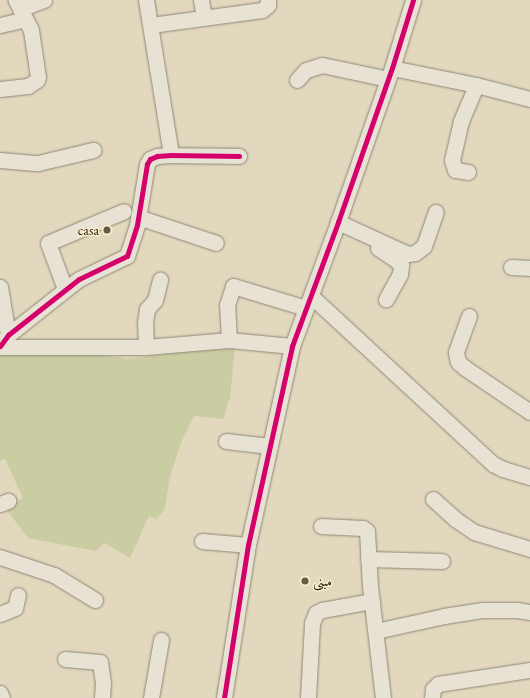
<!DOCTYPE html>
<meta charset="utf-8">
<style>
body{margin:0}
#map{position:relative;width:530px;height:698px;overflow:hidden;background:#e2d8bd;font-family:"EB Garamond",Amiri,serif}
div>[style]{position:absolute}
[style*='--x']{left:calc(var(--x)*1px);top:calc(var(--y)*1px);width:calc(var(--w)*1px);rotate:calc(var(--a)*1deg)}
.green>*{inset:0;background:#cacca2}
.roads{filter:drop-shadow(0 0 1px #8e8777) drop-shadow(0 0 1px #8e8777)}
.minor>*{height:15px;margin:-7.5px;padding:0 7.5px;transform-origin:7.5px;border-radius:7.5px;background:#e7e2d4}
.cycleway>*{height:5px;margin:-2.5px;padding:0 2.5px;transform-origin:2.5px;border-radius:2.5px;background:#d6006c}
.dots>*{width:11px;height:11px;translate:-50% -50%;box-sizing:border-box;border:2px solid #f6ebca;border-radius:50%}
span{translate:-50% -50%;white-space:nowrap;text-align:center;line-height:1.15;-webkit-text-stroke:3px #f6ebca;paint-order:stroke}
.poi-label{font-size:14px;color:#241606}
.right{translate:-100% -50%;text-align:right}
.left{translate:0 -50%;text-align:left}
</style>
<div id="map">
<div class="green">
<i style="clip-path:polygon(235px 345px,230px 400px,228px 400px,224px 419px,194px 416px,182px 440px,170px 476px,165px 508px,157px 519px,149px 516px,130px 558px,105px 543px,95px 551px,28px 538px,6px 509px,23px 498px,5px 459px,0 461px,0 353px,99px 354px,128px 359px)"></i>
</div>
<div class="roads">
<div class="minor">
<i style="--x:146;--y:0;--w:157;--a:80.8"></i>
<i style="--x:201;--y:0;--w:17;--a:80"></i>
<i style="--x:20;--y:9;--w:26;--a:-21"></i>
<i style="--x:0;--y:25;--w:26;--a:-13"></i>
<i style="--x:151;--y:25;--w:112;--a:-7.7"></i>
<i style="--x:262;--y:10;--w:8;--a:-40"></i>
<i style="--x:268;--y:5;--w:5;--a:-90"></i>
<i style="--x:392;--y:68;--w:86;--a:11.4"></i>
<i style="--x:476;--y:85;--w:56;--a:14.5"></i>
<i style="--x:297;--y:80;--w:13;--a:-48"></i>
<i style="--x:306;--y:70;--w:17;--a:-17"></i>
<i style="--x:322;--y:65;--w:67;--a:12"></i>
<i style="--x:0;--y:89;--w:28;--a:-6"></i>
<i style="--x:28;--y:86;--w:11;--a:-34"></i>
<i style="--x:37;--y:80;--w:3;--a:-72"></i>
<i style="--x:38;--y:77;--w:48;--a:-98.5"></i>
<i style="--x:31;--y:30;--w:34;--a:-117"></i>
<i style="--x:0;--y:160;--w:38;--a:5"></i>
<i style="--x:38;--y:163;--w:57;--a:-13.3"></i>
<i style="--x:468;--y:172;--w:13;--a:-171"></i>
<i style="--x:455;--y:170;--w:10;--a:-107"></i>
<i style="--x:452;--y:160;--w:40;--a:-77"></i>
<i style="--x:461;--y:121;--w:39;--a:-67"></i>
<i style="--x:138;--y:217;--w:82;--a:18.4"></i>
<i style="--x:338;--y:222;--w:77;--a:24.6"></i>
<i style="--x:408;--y:254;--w:7;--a:-8"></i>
<i style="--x:415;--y:253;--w:11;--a:-38"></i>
<i style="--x:424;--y:246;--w:36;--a:-71"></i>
<i style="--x:378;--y:248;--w:23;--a:34"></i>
<i style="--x:397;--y:261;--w:6;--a:45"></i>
<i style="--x:401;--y:265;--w:9;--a:96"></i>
<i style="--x:400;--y:274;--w:29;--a:119"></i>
<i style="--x:511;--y:267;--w:19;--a:3"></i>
<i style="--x:0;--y:287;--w:49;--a:80.5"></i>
<i style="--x:65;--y:289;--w:49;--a:-110.3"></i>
<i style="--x:48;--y:243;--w:82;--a:-22.8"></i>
<i style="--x:311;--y:296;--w:248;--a:42.7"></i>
<i style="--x:493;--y:464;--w:11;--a:27"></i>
<i style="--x:503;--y:469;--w:28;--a:17"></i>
<i style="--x:469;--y:316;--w:38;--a:110"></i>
<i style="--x:456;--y:352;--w:10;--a:79"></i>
<i style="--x:458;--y:362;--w:9;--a:41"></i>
<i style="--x:465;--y:368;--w:78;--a:34.1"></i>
<i style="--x:229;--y:340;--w:35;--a:-93"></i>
<i style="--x:227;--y:305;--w:20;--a:-72"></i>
<i style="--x:233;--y:286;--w:76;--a:16.8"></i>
<i style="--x:0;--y:346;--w:14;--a:-54"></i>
<i style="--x:8;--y:335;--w:90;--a:-38.3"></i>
<i style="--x:79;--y:279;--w:53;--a:-25.6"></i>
<i style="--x:127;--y:256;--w:33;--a:-72"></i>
<i style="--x:137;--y:225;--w:62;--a:-80.7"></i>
<i style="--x:147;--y:164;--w:6;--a:-59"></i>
<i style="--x:150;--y:159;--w:8;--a:-23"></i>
<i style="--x:157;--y:156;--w:14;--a:-4"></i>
<i style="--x:171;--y:155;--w:68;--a:0.8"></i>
<i style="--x:0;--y:347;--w:146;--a:0"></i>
<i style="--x:146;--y:347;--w:83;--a:-4.8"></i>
<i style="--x:229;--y:340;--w:63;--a:5.4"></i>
<i style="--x:146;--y:347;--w:24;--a:-92"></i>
<i style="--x:145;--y:323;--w:14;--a:-82"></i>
<i style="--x:147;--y:309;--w:12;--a:-48"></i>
<i style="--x:155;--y:300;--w:21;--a:-76"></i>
<i style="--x:226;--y:441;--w:44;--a:6.5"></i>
<i style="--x:433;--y:499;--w:30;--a:42"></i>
<i style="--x:455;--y:519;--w:23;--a:34"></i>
<i style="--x:474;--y:532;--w:59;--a:16.9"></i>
<i style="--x:0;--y:504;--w:9;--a:-21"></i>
<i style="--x:321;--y:526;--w:42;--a:2.7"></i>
<i style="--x:363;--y:528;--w:5;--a:37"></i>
<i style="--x:367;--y:531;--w:55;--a:86.9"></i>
<i style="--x:370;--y:586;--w:113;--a:83.4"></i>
<i style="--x:202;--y:541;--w:46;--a:5"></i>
<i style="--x:0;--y:557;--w:57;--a:18.4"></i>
<i style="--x:54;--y:575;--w:48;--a:31.4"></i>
<i style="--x:368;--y:559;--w:74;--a:1.5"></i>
<i style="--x:0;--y:614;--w:16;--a:-22"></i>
<i style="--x:15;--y:608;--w:13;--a:-77"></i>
<i style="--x:376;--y:631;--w:70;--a:-12.4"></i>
<i style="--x:444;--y:616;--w:39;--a:-9"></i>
<i style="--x:483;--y:610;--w:34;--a:0"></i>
<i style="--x:517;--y:610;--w:13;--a:9"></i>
<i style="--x:65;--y:659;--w:35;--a:5"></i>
<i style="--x:100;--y:662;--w:21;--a:82"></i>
<i style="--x:103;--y:683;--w:15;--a:94"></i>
<i style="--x:0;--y:693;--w:5;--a:68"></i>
<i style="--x:151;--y:698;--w:59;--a:-80.2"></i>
<i style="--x:224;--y:698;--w:155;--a:-81.1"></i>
<i style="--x:248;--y:545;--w:204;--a:-77.5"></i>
<i style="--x:292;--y:346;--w:132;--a:-69.6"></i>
<i style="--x:338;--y:222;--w:163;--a:-70.7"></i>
<i style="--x:392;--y:68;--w:71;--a:-72.8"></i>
<i style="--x:308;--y:698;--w:75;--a:-86.9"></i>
<i style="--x:312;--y:623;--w:11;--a:-68"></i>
<i style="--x:316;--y:613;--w:7;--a:-27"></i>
<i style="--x:322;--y:610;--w:51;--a:-10.2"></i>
<i style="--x:432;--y:698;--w:9;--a:-84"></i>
<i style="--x:433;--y:689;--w:7;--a:-45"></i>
<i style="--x:438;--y:684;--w:93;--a:-8.7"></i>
</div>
</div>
<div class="cycleway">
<i style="--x:0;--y:346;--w:14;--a:-54"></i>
<i style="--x:8;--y:335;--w:90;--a:-38.3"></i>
<i style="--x:79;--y:279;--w:53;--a:-25.6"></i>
<i style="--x:127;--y:256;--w:33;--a:-72"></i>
<i style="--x:137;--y:225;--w:62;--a:-80.7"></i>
<i style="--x:147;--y:164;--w:6;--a:-59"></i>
<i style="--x:150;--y:159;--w:8;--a:-23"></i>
<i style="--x:157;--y:156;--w:14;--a:-4"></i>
<i style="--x:171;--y:155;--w:68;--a:0.8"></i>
<i style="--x:224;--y:698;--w:155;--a:-81.1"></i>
<i style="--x:248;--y:545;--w:204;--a:-77.5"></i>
<i style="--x:292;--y:346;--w:132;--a:-69.6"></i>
<i style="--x:338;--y:222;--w:163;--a:-70.7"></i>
<i style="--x:392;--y:68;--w:71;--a:-72.8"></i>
</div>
<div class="dots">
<i style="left:107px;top:230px;background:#665a46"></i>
<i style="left:305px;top:581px;background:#665a46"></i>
</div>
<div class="poi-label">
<span class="right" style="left:99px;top:230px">casa</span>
<span class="left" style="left:313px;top:581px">مبنى</span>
</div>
</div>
